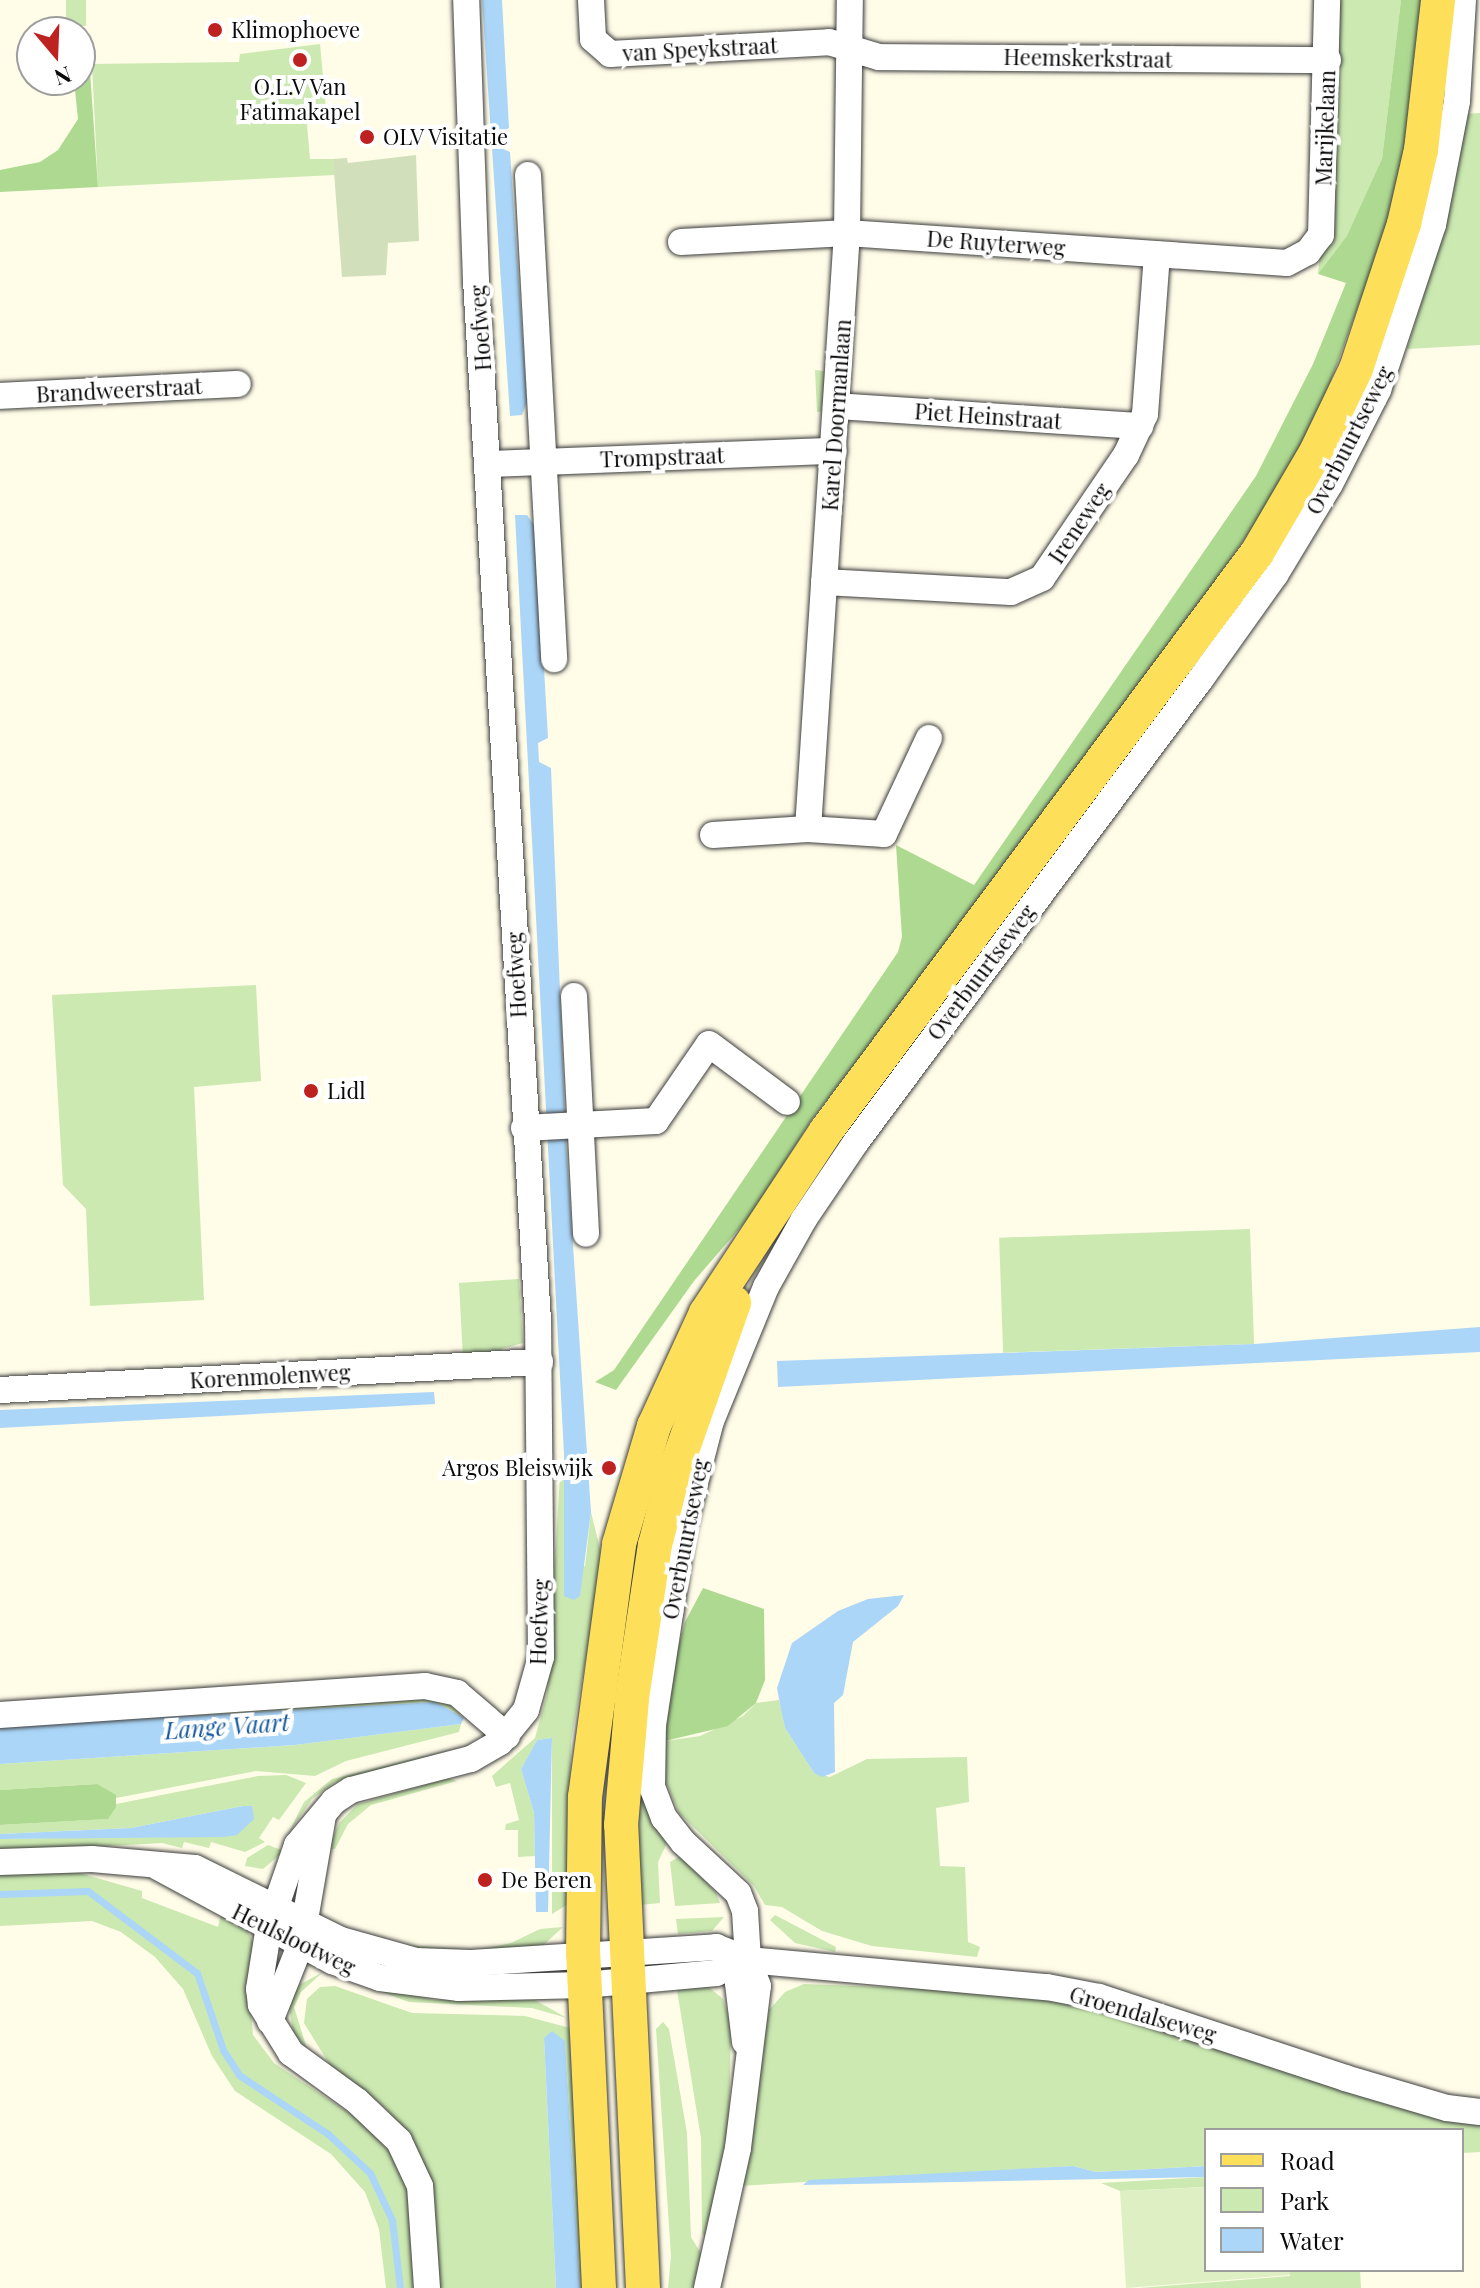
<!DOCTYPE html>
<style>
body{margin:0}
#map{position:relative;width:1480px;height:2288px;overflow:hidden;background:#fffce8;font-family:"Playfair Display",serif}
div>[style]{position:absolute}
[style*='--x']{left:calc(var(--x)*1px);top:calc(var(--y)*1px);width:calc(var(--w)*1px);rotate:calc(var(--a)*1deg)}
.green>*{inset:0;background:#cbe9b1;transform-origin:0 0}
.forest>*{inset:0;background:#adda90}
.cemetery>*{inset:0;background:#d1e0ba}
.pitch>*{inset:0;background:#def0c3}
.water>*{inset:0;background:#abd6f8}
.stream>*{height:7px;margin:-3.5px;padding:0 3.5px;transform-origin:3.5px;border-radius:3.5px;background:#abd6f8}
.roads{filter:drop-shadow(0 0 2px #3d3d3d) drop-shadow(0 0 2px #3d3d3d)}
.minor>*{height:26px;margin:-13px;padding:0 13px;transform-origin:13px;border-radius:13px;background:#fff}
.major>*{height:34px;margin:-17px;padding:0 17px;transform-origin:17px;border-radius:17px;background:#fddf5a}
.dots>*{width:22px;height:22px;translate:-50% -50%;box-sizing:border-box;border:4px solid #fff;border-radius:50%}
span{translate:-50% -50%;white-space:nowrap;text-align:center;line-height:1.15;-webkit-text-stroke:8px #fff;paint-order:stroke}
.poi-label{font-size:22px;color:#0a0a0a}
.left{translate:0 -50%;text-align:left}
.right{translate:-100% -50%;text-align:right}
.street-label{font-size:22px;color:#0a0a0a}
.water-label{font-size:24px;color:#12589e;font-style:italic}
.legend{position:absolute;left:1204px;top:2128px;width:260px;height:144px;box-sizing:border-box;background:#fff;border:2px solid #9d9d9d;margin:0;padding:10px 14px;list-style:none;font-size:24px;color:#0a0a0a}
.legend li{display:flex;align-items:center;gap:16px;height:40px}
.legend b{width:40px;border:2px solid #9d9d9d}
.north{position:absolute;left:16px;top:16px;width:80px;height:80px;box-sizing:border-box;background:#fff;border:2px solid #9d9d9d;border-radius:50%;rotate:161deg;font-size:22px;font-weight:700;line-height:32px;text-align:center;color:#0a0a0a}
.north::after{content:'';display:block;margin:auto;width:28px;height:36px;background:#bd2220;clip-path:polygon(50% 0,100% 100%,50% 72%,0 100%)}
</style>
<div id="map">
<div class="green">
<i style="left:66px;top:0;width:20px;height:26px"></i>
<i style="clip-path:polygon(1335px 0,1401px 0,1382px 159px,1346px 282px,1318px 273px,1330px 157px)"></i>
<i style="clip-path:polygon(320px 44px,326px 110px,306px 113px,310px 159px,333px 159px,335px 175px,98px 187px,92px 64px,239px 62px,240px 54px)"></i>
<i style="clip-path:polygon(1480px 113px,1480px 345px,1407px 349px,1440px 242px,1464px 114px)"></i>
<i style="clip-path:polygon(815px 370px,830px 372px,827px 411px,817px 412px)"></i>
<i style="clip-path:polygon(256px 985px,261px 1081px,194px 1087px,204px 1300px,90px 1306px,86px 1209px,63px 1185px,52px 995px)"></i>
<i style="left:1250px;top:1229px;width:115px;height:251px;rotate:88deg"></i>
<i style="clip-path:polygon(519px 1279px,523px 1343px,502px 1349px,502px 1356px,463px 1358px,459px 1283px)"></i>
<i style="clip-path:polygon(560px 1475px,564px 1476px,566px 1523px,585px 1567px,591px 1512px,603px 1561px,571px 1742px,568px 1904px,552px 1914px,552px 1738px,537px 1740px,521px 1769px,534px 1813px,535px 1856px,518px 1857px,518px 1830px,505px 1830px,506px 1824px,519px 1820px,510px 1783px,496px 1787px,492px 1776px,535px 1738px,547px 1694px)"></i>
<i style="clip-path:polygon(437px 1693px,464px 1718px,435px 1702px,0 1726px)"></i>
<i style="clip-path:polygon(779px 1700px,785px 1728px,814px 1773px,830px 1777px,867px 1759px,967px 1757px,969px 1802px,936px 1808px,940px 1866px,965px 1867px,968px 1942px,980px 1947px,977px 1957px,872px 1946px,822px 1931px,782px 1907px,765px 1905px,754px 1886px,679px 1813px,666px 1782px,665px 1741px,700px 1736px,743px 1716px,756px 1703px)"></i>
<i style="clip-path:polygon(461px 1724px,459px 1732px,346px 1761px,315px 1776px,256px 1771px,116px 1798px,96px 1784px,0 1790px,0 1764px,295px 1745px)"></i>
<i style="clip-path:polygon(460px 1747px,335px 1782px,312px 1799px,287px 1836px,304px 1802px,332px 1779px)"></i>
<i style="clip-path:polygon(286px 1775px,306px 1783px,279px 1820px,273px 1817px,259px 1838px,265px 1842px,245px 1852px,211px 1842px,209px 1848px,184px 1842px,182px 1848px,162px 1843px,0 1852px,0 1839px,237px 1835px,243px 1806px,131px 1828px,0 1834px,0 1825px,107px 1819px,116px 1804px,258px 1776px)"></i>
<i style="clip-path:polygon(448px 1778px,457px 1781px,371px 1805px,348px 1824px,335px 1849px,328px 1850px,339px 1823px,358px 1804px)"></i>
<i style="clip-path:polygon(643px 1790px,649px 1813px,667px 1843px,658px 1862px,660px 1903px,640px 1905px,638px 1791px)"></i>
<i style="clip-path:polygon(268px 1845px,284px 1851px,263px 1869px,245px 1866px,247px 1858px)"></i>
<i style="clip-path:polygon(682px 1855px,716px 1893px,720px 1903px,675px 1906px,670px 1862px)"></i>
<i style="clip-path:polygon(69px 1870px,142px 1891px,142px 1898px,218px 1927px,221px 1914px,245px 1925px,258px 1953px,250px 2002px,253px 2035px,274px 2063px,367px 2125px,394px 2157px,411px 2197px,418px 2288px,386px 2288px,379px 2229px,365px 2192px,331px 2154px,235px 2091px,212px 2056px,183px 1989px,155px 1957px,121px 1932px,92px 1921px,0 1926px,0 1874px)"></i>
<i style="clip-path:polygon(775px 1915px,836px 1947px,835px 1952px,795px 1943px,770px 1920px)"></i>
<i style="clip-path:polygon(724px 1917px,712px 1931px,678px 1934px,676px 1919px)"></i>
<i style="clip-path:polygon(563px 1927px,539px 1949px,442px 1954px,405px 1945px,477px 1950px,511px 1943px,540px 1929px)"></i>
<i style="clip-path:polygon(323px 1972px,301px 1992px,294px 2007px,307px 2049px,293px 2032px,289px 2006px,299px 1985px)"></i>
<i style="clip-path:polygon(331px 1974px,434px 2000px,535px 2000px,567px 2018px,532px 2008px,409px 2002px)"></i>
<i style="clip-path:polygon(690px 1984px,705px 1984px,723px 1999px,731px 2024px,729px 2123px,706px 2239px,702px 2233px,701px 2138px,677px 1990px)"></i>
<i style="clip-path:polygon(804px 1984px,959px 1990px,1076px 2002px,1480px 2120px,1480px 2152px,1462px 2153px,1462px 2130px,1206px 2130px,1206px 2166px,1096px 2172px,1073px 2166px,739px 2186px,769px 2010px,785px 1992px)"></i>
<i style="clip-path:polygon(335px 1986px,412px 2013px,525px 2016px,570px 2028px,591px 2288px,580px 2288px,565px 2041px,544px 2038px,556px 2288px,437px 2288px,410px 2136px,383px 2106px,330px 2065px,304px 2023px,307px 1999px,320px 1987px)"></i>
<i style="clip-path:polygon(663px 2022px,669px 2029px,687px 2133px,691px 2237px,702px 2255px,695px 2288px,668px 2288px,671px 2256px,656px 2029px)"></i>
<i style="clip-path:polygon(1206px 2177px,1206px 2187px,1120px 2191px,1101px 2183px)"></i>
<i style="clip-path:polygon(1290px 2270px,1360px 2270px,1361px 2288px,1139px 2288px,1290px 2276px)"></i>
</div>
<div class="forest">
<i style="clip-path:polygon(1401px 0,1423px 0,1418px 68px,1396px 203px,1315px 424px,1269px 504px,1123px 713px,813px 1118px,751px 1215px,694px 1281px,616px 1390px,595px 1382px,614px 1370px,898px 952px,902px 937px,896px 845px,974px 885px,1256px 476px,1313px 364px,1346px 283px,1318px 274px,1347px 236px,1382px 159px)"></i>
<i style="clip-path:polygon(88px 42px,98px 187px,0 192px,0 170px,40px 162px,58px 150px,78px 119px,74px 80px,80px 80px,80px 43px)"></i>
<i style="clip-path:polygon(703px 1588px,764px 1609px,765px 1680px,756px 1703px,728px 1726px,665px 1741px,674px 1663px,685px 1622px)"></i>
<i style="clip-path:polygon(97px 1784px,116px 1795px,116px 1807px,108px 1819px,0 1825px,0 1790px)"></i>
</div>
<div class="cemetery">
<i style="clip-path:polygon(416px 155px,419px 241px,388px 243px,386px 275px,342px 277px,333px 159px,347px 158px,348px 163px)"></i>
</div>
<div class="pitch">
<i style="clip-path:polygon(1206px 2187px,1206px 2270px,1290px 2270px,1290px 2275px,1126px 2288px,1120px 2191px)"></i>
</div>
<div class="water">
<i style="clip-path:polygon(482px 0,502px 0,509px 128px,500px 133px,501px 148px,510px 152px,527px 402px,522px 415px,510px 416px)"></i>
<i style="clip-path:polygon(515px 515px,527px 515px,536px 528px,548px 738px,538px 743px,539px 762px,551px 768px,566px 1142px,591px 1512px,580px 1596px,574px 1600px,564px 1596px,564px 1454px)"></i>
<i style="clip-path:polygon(1480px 1327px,1480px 1352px,778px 1387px,777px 1361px,1254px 1344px)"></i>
<i style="clip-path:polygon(434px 1392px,435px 1404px,0 1428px,0 1410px)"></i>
<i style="clip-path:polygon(904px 1595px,898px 1606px,853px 1642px,843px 1695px,834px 1703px,835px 1772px,822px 1777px,814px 1773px,785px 1728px,781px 1710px,777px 1688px,792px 1643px,838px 1611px,868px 1599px)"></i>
<i style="clip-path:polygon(435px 1702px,464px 1718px,461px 1724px,295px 1745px,0 1764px,0 1726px)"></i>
<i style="clip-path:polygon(552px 1738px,548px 1912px,536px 1912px,534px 1813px,521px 1769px,537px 1740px)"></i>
<i style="clip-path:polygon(243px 1806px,252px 1806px,254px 1819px,237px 1835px,223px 1837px,0 1839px,0 1834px,131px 1828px)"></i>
<i style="clip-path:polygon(552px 2031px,565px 2041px,580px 2288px,556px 2288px,544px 2038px)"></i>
<i style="clip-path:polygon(1073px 2166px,1096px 2172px,1206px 2166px,1206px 2177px,803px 2185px,809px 2180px)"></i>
</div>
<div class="stream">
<i style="--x:0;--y:1894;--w:88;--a:-2"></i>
<i style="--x:88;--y:1891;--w:136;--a:37"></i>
<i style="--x:197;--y:1973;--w:81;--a:71.3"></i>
<i style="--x:223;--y:2050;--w:30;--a:57"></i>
<i style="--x:239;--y:2075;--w:107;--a:33.5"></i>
<i style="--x:328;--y:2134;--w:57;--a:42.9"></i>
<i style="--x:370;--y:2173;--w:52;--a:64.9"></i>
<i style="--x:392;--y:2220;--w:68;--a:83.3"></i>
</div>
<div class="roads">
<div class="minor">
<i style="--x:591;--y:0;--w:39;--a:87"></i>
<i style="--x:593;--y:39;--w:23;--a:41"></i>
<i style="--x:610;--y:54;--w:219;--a:-3.1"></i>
<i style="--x:829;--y:42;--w:52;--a:16.7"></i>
<i style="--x:879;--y:57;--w:449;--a:0.4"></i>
<i style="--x:528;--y:175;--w:485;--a:86.9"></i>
<i style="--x:681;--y:242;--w:166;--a:-3.1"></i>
<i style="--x:847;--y:233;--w:441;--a:3.9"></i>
<i style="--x:1287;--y:263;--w:24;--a:-28"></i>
<i style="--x:1308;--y:252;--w:21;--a:-53"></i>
<i style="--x:1321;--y:235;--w:235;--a:-88.5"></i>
<i style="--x:0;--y:396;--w:238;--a:-2.9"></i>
<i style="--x:836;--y:406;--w:305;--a:3.8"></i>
<i style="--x:490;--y:464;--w:344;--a:-2.2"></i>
<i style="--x:824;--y:582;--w:187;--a:3.1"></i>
<i style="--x:1011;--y:592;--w:34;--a:-24"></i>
<i style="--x:1042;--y:578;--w:149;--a:-55.7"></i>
<i style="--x:1126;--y:455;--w:45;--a:-65.1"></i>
<i style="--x:1145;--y:414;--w:160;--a:-85.7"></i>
<i style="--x:808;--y:829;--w:597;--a:-86.26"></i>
<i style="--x:847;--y:233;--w:233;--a:-89.3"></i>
<i style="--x:713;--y:835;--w:95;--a:-3.6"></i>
<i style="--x:808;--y:829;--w:76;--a:3.8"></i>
<i style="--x:884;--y:834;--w:106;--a:-64.9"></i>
<i style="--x:574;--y:996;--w:238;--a:87.1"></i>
<i style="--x:524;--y:1128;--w:132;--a:-3"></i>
<i style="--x:656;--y:1121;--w:93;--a:-55.5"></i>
<i style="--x:709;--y:1044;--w:97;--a:36.6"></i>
<i style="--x:0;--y:1390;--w:541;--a:-2.97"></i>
<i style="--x:0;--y:1715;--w:426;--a:-3.9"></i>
<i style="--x:425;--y:1686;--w:33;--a:12"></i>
<i style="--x:457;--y:1693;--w:66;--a:40.7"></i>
<i style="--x:0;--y:1862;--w:92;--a:-1.9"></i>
<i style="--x:92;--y:1859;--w:103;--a:5"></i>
<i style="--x:195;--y:1868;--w:163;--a:26.3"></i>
<i style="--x:341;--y:1940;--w:78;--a:15.6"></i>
<i style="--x:416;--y:1961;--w:55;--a:2.1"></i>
<i style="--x:471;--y:1963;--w:246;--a:-3.7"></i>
<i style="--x:716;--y:1947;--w:35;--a:22"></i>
<i style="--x:748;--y:1960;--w:300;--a:5.2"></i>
<i style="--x:1047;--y:1987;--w:53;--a:10.9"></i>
<i style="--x:1099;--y:1997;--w:259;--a:18.2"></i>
<i style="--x:1345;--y:2078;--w:106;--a:16.4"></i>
<i style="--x:1447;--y:2108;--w:33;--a:7"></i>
<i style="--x:158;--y:1867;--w:198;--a:28.4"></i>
<i style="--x:332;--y:1961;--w:51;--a:19.5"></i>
<i style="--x:380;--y:1978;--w:80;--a:7.2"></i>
<i style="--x:459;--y:1988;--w:125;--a:-1.4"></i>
<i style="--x:584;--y:1985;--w:133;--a:-5.2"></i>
<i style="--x:716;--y:1973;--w:35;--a:-22"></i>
<i style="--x:270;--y:2021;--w:84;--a:-68.3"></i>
<i style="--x:301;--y:1943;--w:130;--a:-80.2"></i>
<i style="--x:745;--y:2042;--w:59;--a:-96.8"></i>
<i style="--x:738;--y:1983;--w:25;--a:-67"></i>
<i style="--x:427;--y:2288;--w:102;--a:-93.9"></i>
<i style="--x:420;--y:2186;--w:50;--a:-115"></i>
<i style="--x:399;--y:2141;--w:58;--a:-136.4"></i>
<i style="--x:357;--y:2101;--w:82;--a:-144"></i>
<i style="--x:291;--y:2053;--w:57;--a:-122"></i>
<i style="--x:261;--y:2005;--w:16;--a:-97"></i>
<i style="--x:259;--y:1989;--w:64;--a:-81"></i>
<i style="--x:269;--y:1926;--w:86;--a:-70.9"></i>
<i style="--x:297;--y:1845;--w:57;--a:-49.9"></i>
<i style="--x:334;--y:1801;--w:20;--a:-33"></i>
<i style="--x:351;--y:1790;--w:124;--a:-14.5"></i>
<i style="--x:471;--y:1759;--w:34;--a:-30"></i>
<i style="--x:500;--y:1742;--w:41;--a:-50.9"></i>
<i style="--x:526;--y:1710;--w:55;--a:-74.2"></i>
<i style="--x:541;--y:1657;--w:336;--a:-90.5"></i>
<i style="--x:538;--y:1321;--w:1042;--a:-93.41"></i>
<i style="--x:476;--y:281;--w:281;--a:-92"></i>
<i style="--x:707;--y:2288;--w:143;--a:-77.5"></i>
<i style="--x:738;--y:2148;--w:163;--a:-83"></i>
<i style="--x:758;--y:1986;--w:28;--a:-111"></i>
<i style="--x:748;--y:1960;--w:49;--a:-93.5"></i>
<i style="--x:745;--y:1911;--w:19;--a:-111"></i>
<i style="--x:738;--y:1893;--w:75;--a:-137.2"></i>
<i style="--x:683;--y:1842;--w:31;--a:-128"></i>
<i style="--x:664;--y:1818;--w:33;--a:-111"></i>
<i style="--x:652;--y:1787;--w:62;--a:-89.1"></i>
<i style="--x:653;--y:1725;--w:198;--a:-81.3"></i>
<i style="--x:683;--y:1529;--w:112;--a:-75.5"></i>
<i style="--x:711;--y:1421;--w:145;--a:-67.7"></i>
<i style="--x:766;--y:1287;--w:78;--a:-60.8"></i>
<i style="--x:804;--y:1219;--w:93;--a:-56"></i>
<i style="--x:856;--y:1142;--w:576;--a:-53.33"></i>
<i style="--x:1200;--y:680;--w:129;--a:-54.5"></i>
<i style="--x:1275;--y:575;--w:106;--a:-58.9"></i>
<i style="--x:1330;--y:484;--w:106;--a:-62.9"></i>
<i style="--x:1378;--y:390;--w:174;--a:-71.6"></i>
<i style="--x:1433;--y:225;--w:126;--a:-79"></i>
<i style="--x:1457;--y:101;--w:101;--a:-86.6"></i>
</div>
<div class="major">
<i style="--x:599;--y:2288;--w:334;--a:-92.7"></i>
<i style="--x:583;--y:1954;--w:157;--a:-89.3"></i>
<i style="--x:585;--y:1797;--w:255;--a:-82.3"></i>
<i style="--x:619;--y:1544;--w:123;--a:-73.5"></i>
<i style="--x:654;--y:1426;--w:124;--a:-65.3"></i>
<i style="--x:706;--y:1313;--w:218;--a:-56.6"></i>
<i style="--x:826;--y:1131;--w:721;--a:-53.29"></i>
<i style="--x:1257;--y:553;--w:117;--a:-59.7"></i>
<i style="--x:1316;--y:452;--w:92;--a:-64.3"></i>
<i style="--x:1356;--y:369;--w:153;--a:-71.7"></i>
<i style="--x:1404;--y:224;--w:76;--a:-77.1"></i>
<i style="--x:1421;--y:150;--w:151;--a:-83.5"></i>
<i style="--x:643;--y:2288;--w:464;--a:-92.7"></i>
<i style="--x:621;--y:1825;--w:127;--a:-85"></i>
<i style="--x:632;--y:1698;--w:155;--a:-81.5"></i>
<i style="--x:655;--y:1545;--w:68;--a:-75.6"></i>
<i style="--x:672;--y:1479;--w:187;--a:-70.6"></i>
</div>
</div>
<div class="dots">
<i style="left:215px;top:30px;background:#bd2220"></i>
<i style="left:300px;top:60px;background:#bd2220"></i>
<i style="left:367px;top:137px;background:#bd2220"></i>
<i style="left:311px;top:1091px;background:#bd2220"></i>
<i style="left:609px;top:1468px;background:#bd2220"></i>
<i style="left:485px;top:1880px;background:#bd2220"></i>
</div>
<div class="poi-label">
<span class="left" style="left:231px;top:30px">Klimophoeve</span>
<span style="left:300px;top:99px">O.L.V Van<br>Fatimakapel</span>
<span class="left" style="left:383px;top:137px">OLV Visitatie</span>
<span class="left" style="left:327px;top:1091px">Lidl</span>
<span class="right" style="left:593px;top:1468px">Argos Bleiswijk</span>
<span class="left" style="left:501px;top:1880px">De Beren</span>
</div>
<div class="street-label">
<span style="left:700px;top:49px;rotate:-3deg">van Speykstraat</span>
<span style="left:1088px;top:58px;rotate:1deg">Heemskerkstraat</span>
<span style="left:1325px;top:128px;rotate:-88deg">Marijkelaan</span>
<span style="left:996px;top:243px;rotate:4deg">De Ruyterweg</span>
<span style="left:480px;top:328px;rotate:-94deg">Hoefweg</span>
<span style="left:119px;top:390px;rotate:-3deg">Brandweerstraat</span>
<span style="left:836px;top:415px;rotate:-86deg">Karel Doormanlaan</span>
<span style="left:988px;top:416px;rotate:4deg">Piet Heinstraat</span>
<span style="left:1349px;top:440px;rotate:-63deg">Overbuurtseweg</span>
<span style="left:662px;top:457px;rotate:-2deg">Trompstraat</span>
<span style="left:1079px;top:523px;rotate:-56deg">Ireneweg</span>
<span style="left:981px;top:972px;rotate:-53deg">Overbuurtseweg</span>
<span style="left:516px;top:975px;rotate:-93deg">Hoefweg</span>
<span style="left:270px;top:1376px;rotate:-3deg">Korenmolenweg</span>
<span style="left:685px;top:1539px;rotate:-79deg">Overbuurtseweg</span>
<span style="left:539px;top:1622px;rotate:-88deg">Hoefweg</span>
<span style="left:294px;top:1939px;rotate:26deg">Heulslootweg</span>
<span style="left:1143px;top:2014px;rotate:16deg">Groendalseweg</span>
</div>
<div class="water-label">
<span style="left:227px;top:1726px;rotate:-4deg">Lange Vaart</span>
</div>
<ul class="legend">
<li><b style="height:10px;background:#fddf5a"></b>Road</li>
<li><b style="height:22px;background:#cbe9b1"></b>Park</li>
<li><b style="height:22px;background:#abd6f8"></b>Water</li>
</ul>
<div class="north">N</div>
</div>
